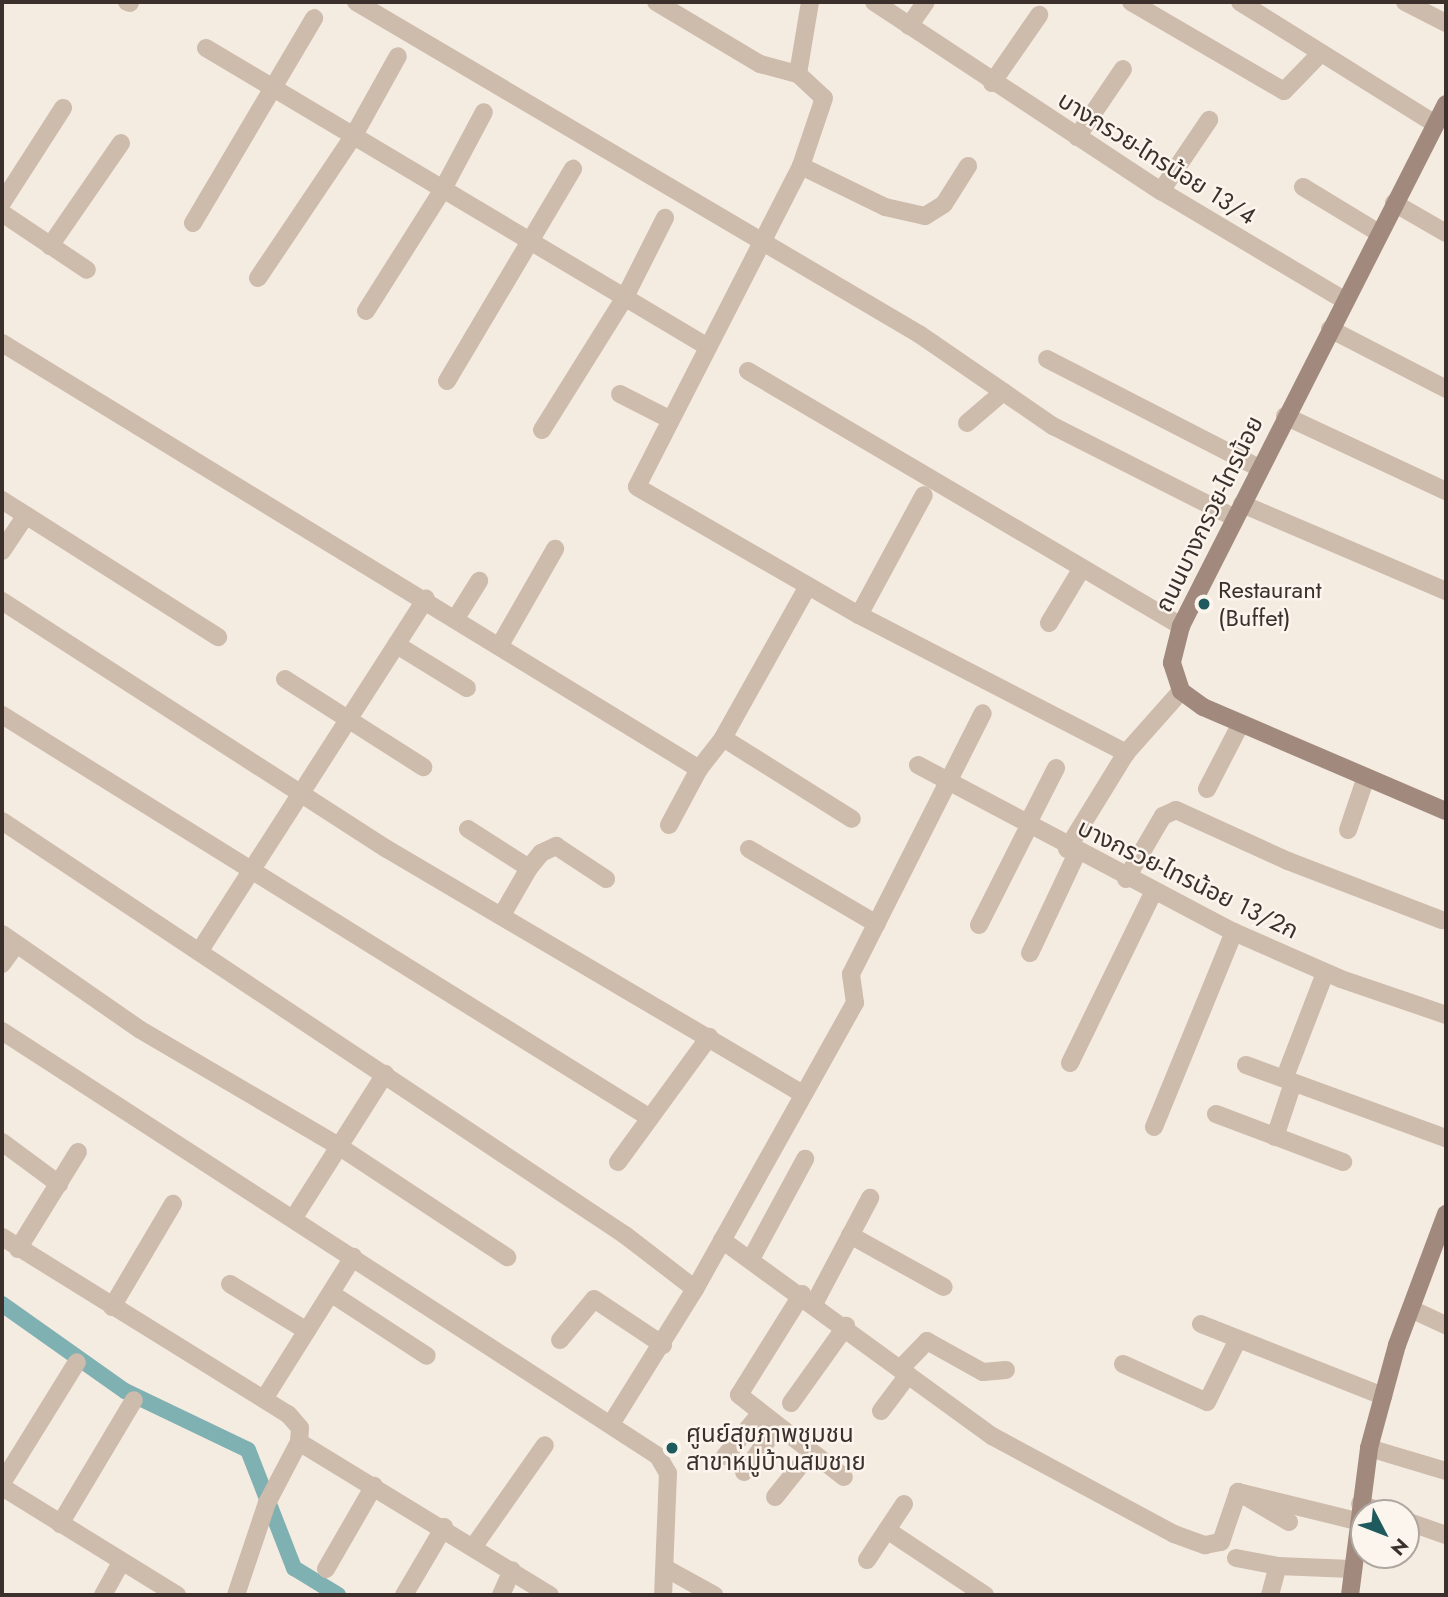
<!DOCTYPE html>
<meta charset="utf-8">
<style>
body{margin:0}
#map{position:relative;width:1448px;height:1597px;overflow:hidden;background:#f4ebe1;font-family:Jost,"Noto Sans Thai",sans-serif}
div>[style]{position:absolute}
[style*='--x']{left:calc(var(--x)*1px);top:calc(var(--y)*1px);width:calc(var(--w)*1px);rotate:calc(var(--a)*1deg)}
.canal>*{height:16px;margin:-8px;padding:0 8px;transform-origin:8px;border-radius:8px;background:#7fb0b2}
.minor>*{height:18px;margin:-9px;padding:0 9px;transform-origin:9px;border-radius:9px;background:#cdbbac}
.secondary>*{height:18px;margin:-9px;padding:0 9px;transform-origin:9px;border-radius:9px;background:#a18a7d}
.dots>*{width:19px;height:19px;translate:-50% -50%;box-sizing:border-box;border:4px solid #fbf5ee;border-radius:50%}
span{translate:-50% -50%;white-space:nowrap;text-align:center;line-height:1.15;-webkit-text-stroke:5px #fbf5ee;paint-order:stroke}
.street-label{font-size:24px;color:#3b302b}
.poi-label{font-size:24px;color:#3b302b}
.left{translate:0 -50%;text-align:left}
.frame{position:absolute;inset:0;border:4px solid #3b302b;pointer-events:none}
.north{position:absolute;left:1350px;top:1499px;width:70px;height:70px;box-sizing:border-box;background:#fbf5ee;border:2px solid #aea6a0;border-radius:50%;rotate:132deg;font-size:19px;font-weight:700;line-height:28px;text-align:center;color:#3b302b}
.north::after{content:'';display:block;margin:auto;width:24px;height:32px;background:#1f5a5e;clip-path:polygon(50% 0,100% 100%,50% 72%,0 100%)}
</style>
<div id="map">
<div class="canal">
<i style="--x:2;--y:1304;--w:151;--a:35.3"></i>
<i style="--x:125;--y:1391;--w:136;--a:25.6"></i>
<i style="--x:248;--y:1450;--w:127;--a:68.7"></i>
<i style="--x:294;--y:1568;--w:52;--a:31.5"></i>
</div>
<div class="minor">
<i style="--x:127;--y:2;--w:3;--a:18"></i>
<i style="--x:356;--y:2;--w:654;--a:30.53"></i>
<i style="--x:919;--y:334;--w:163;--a:34.5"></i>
<i style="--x:1053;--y:426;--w:204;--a:26.8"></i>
<i style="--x:656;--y:2;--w:121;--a:30.8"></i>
<i style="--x:760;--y:64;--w:39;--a:15"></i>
<i style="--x:810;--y:2;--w:73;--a:99.5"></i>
<i style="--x:798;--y:74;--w:35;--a:43"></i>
<i style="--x:824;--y:98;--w:72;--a:108.7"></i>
<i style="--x:801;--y:166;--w:360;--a:117.1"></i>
<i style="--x:637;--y:487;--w:256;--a:30"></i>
<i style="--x:859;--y:615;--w:301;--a:27.3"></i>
<i style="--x:874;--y:2;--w:344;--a:33.4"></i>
<i style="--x:1161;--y:191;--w:213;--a:30.8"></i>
<i style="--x:1131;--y:2;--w:177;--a:30.2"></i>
<i style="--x:1284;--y:91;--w:53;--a:-45.8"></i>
<i style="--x:1240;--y:2;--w:230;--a:32"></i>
<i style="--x:1405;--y:2;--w:46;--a:27.1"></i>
<i style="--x:909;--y:26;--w:29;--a:-55"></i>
<i style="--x:206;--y:48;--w:584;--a:30.78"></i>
<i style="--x:992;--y:83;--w:83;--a:-55.3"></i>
<i style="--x:1077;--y:137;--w:82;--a:-55.9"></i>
<i style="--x:801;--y:166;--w:93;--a:26"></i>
<i style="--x:885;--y:207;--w:41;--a:12.7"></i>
<i style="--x:925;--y:216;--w:22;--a:-32"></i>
<i style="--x:944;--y:204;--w:45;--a:-57.7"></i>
<i style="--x:1303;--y:187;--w:89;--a:31.2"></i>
<i style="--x:1161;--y:191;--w:86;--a:-55.9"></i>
<i style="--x:2;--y:203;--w:113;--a:-57.3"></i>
<i style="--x:1394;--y:203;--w:60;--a:30"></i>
<i style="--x:2;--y:213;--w:102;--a:33.8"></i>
<i style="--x:193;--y:223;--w:238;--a:-59.4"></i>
<i style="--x:50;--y:246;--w:125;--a:-55.4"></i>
<i style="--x:258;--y:278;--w:172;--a:-56.1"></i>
<i style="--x:354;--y:135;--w:90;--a:-60.9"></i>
<i style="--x:366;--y:311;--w:144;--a:-57.7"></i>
<i style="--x:443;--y:189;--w:87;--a:-62"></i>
<i style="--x:1330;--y:329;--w:131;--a:27.3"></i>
<i style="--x:2;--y:343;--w:817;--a:31.43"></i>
<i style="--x:699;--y:769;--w:39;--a:-52"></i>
<i style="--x:723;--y:738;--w:174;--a:-60.8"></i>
<i style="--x:1047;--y:359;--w:238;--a:27.2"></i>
<i style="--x:748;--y:371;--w:503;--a:30.49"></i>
<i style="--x:447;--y:381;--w:247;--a:-59.3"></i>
<i style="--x:620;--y:394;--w:55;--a:27"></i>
<i style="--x:1285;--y:416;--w:178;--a:25"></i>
<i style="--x:967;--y:423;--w:48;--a:-40.7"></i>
<i style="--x:542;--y:430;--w:155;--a:-58"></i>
<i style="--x:624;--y:299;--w:91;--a:-63.2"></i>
<i style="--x:2;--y:500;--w:256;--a:32.4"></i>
<i style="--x:1242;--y:504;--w:222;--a:23.1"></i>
<i style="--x:2;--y:551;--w:43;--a:-56.3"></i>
<i style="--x:2;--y:601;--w:458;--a:32.8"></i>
<i style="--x:387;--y:849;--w:483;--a:30.5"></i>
<i style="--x:859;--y:615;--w:136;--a:-61.6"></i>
<i style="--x:456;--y:618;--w:44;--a:-58.1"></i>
<i style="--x:1049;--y:623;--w:64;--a:-59"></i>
<i style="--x:397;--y:645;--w:82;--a:31.6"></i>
<i style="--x:500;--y:645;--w:111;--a:-60.2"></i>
<i style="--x:285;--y:679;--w:164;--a:32.5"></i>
<i style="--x:2;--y:715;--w:763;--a:31.88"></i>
<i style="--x:723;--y:738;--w:152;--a:32.1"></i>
<i style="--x:918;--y:765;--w:357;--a:27.9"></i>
<i style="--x:1234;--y:932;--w:117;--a:23.7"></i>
<i style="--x:1341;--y:979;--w:111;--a:18.9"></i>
<i style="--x:1207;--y:789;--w:72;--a:-62.7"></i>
<i style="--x:2;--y:821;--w:748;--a:33.61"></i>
<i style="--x:625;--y:1235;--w:88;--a:37.6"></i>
<i style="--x:669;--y:825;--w:64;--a:-61.8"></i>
<i style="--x:1027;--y:825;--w:64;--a:-63"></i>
<i style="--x:468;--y:829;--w:72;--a:32.6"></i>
<i style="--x:529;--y:868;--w:54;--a:119.9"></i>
<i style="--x:1348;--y:830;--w:56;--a:-71.2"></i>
<i style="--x:749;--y:849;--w:148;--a:30.4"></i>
<i style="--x:1067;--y:849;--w:113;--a:-58.4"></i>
<i style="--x:1126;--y:753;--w:83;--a:-48.4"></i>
<i style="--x:529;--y:868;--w:19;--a:-51"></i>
<i style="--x:541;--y:853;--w:17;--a:-25"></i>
<i style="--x:556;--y:846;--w:60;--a:33.4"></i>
<i style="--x:1126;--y:879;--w:73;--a:-59.6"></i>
<i style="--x:1163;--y:816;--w:14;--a:-25"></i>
<i style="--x:1176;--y:810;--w:123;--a:24.5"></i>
<i style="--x:1288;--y:861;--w:165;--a:21"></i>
<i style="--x:979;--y:925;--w:111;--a:-63.2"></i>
<i style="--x:2;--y:934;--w:167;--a:34.7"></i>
<i style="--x:139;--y:1029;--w:229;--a:30.4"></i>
<i style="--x:337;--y:1145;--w:204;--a:33.4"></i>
<i style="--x:199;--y:952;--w:420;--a:-57.3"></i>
<i style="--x:1030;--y:953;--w:110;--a:-64.8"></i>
<i style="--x:2;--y:964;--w:24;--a:-54"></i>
<i style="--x:2;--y:1031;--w:782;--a:32.94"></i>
<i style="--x:658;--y:1456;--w:20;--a:60"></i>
<i style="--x:668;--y:1473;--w:122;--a:92.3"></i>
<i style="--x:1070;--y:1063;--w:189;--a:-64"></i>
<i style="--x:1246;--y:1065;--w:213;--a:20.1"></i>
<i style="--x:1288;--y:1069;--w:103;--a:-68.9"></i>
<i style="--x:1216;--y:1114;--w:136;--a:20.7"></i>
<i style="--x:1154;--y:1127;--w:211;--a:-67.7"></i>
<i style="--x:1275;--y:1137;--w:57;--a:-71.6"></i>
<i style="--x:2;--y:1142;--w:71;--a:36.4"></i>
<i style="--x:618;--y:1162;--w:155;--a:-53.9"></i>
<i style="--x:293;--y:1219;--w:172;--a:-57.6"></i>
<i style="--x:850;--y:1235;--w:107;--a:29"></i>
<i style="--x:2;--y:1237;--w:336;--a:31.8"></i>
<i style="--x:288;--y:1414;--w:18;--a:49"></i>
<i style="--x:300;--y:1428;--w:14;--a:94"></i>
<i style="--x:722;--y:1240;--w:334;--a:36"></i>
<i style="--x:992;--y:1436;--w:207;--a:28.3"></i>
<i style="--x:1174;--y:1534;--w:33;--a:20"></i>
<i style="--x:1205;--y:1545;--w:16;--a:-11"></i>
<i style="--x:1221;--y:1542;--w:53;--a:-71.2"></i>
<i style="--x:18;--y:1249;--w:114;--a:-58.3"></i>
<i style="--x:751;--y:1259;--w:114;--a:-61.6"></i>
<i style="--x:230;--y:1284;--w:90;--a:31.4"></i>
<i style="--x:332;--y:1294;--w:113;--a:33.1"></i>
<i style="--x:802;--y:1294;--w:119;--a:122"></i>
<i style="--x:739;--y:1395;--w:133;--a:38"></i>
<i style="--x:815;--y:1302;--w:118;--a:-62.1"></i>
<i style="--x:112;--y:1307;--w:120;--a:-59.4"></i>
<i style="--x:1411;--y:1309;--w:38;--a:25"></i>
<i style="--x:1201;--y:1324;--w:196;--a:21.6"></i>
<i style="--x:560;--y:1340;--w:53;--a:-50.3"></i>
<i style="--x:594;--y:1299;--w:83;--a:33.7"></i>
<i style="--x:1123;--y:1364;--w:92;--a:24.3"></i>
<i style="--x:1207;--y:1402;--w:70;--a:-63.8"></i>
<i style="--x:900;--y:1369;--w:39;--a:-46"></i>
<i style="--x:927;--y:1341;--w:64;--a:29"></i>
<i style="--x:983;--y:1372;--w:23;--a:-5"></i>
<i style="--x:264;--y:1399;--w:168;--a:-57.9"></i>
<i style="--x:791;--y:1403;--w:95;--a:-54.5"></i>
<i style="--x:881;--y:1411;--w:45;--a:-53.1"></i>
<i style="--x:611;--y:1424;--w:159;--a:-58.1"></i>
<i style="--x:695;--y:1289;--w:328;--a:-60.8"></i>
<i style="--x:855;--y:1003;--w:29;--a:-98"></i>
<i style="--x:851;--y:974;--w:292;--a:-63.2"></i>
<i style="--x:1369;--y:1448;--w:80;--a:16.6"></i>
<i style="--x:725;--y:1456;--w:55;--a:-50.2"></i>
<i style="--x:744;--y:1472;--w:56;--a:-53.7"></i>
<i style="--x:2;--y:1483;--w:142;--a:-58.2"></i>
<i style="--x:2;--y:1487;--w:206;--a:31.7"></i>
<i style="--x:775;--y:1497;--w:58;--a:-51.3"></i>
<i style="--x:1360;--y:1504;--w:27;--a:20"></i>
<i style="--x:1406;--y:1521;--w:42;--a:19.3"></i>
<i style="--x:1289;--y:1522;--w:59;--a:-149.5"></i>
<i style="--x:1238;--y:1492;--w:122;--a:13.7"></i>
<i style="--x:60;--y:1524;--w:144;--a:-59.2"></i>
<i style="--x:887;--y:1530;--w:118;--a:33.6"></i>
<i style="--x:474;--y:1546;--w:123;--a:-54.9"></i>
<i style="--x:1236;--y:1558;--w:43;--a:10.8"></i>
<i style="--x:1278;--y:1566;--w:73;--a:2.4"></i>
<i style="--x:867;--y:1560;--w:67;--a:-56.5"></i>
<i style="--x:326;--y:1569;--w:96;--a:-60"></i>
<i style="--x:667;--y:1569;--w:54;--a:29"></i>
<i style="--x:103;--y:1595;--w:37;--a:-61"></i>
<i style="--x:236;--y:1595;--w:97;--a:-71.4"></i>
<i style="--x:267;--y:1503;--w:69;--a:-62.3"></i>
<i style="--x:299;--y:1442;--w:294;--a:31.4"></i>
<i style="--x:404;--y:1595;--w:79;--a:-59.5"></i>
<i style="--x:501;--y:1595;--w:27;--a:-66"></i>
<i style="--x:1270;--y:1595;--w:30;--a:-75"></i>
</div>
<div class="secondary">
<i style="--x:1446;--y:104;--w:585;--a:116.92"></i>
<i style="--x:1181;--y:626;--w:38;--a:104"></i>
<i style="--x:1172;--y:663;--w:29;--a:72"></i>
<i style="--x:1181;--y:691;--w:27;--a:36"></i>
<i style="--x:1203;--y:707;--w:264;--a:23.2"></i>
<i style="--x:1350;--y:1595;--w:148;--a:-82.6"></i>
<i style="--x:1369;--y:1448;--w:107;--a:-74.8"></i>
<i style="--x:1397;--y:1345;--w:140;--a:-69.5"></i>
</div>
<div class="dots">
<i style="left:1204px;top:604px;background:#1f5a5e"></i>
<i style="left:672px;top:1448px;background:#1f5a5e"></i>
</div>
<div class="street-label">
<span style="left:1157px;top:158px;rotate:32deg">บางกรวย-ไทรน้อย 13/4</span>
<span style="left:1209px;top:514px;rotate:-64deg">ถนนบางกรวย-ไทรน้อย</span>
<span style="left:1188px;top:879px;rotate:26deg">บางกรวย-ไทรน้อย 13/2ก</span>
</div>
<div class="poi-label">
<span class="left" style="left:1218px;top:604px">Restaurant<br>(Buffet)</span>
<span class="left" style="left:686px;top:1448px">ศูนย์สุขภาพชุมชน<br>สาขาหมู่บ้านสมชาย</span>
</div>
<div class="frame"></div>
<div class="north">N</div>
</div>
